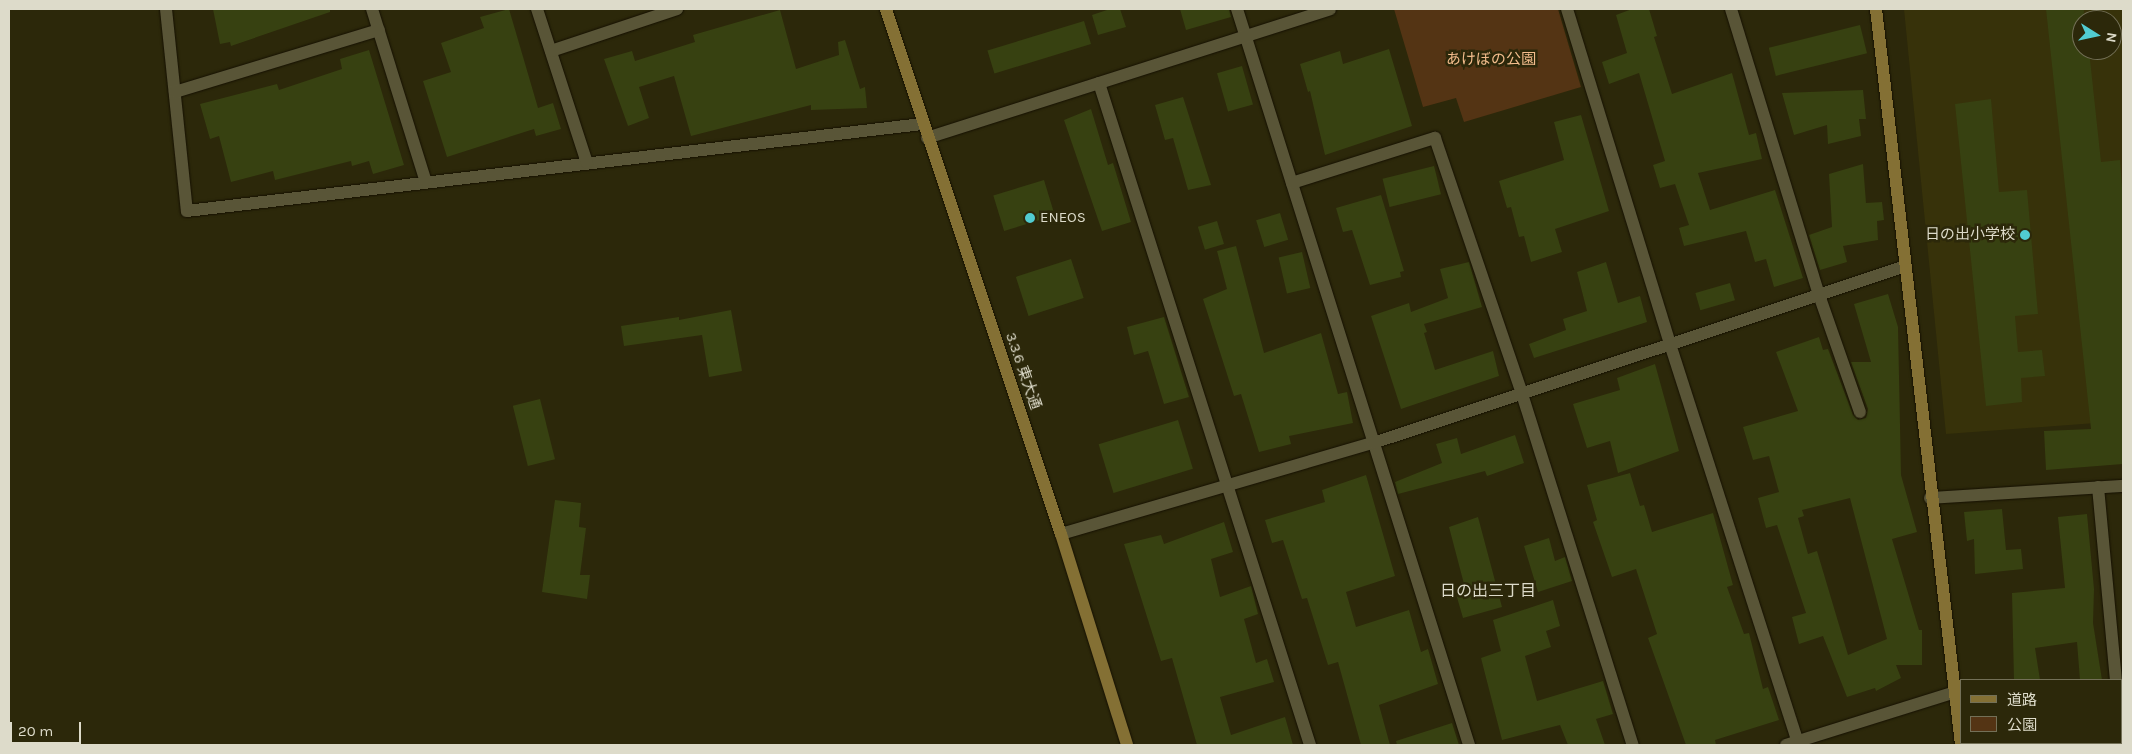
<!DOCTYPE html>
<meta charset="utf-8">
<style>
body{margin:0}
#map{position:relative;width:2132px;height:754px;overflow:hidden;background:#2c280a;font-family:Karla,"Noto Sans JP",sans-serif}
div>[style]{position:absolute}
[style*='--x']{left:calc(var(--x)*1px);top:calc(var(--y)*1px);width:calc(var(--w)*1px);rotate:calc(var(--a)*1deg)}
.built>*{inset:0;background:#37320a}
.green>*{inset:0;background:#543414}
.building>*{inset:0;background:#374111;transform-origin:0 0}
.roads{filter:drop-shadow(0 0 1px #151000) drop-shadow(0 0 1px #151000)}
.street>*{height:12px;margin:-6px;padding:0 6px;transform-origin:6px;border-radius:6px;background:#595537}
.secondary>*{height:12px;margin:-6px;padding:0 6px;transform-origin:6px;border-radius:6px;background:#847034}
.dots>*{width:14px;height:14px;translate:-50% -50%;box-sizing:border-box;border:2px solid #2c280a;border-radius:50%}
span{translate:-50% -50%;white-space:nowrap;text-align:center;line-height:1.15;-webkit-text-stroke:5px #2c280a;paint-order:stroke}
.park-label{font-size:15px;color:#f2bc8c}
.poi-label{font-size:15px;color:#dddbca}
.left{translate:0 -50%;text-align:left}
.right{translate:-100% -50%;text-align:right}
.street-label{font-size:15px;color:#dddbca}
.neighbourhood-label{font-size:16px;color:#dddbca}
.frame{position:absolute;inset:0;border:10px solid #dddbca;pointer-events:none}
.legend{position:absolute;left:1960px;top:679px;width:162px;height:65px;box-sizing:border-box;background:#2c280a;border:1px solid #737057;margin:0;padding:6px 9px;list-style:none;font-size:15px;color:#dddbca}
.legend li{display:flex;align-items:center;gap:10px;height:25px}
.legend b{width:25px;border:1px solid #737057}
.north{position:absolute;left:2072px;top:10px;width:50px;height:50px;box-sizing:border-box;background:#2c280a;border:1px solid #737057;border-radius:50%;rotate:100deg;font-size:14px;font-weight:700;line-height:20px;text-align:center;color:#dddbca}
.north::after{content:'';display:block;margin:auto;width:18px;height:22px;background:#51ccd1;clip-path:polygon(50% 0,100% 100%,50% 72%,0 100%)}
.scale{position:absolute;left:10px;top:722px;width:71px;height:22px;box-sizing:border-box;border:2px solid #dddbca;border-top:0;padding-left:6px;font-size:15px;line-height:18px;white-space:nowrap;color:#dddbca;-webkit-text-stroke:4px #2c280a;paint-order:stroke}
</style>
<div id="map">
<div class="built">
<i style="clip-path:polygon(evenodd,1904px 9px,2123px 9px,2123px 421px,1946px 434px,1904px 9px,2082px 20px,2112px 20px,2112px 50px,2082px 50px,2082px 20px)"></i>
</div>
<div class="green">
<i style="clip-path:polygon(1394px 9px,1558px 9px,1581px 87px,1464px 122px,1456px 98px,1423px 107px)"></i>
</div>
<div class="building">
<i style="clip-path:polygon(213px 9px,330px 9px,330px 12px,231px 46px,230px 42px,220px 44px)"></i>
<i style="clip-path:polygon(509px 9px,538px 108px,553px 103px,561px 129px,536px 136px,534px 129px,447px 157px,423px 81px,451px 72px,441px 43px,484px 28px,480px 17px)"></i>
<i style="clip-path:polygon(1110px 9px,1120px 9px,1126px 27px,1098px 35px,1092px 15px)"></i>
<i style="clip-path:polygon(1180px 9px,1229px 9px,1231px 17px,1186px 30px)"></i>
<i style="clip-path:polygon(1632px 9px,1649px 9px,1657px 36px,1654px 37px,1672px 94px,1732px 73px,1749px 135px,1756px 133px,1762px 159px,1698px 173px,1710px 210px,1775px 190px,1803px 278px,1774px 287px,1766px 259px,1755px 262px,1746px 231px,1684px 246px,1679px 228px,1689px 225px,1675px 184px,1660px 188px,1653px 165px,1665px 161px,1639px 73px,1609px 84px,1602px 62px,1627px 53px,1616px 15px)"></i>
<i style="clip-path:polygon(2046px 9px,2084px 9px,2082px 50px,2089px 50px,2101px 162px,2120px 160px,2123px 201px,2123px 464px,2046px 470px,2044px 431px,2091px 429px)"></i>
<i style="clip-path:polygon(780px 10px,796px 69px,839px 55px,838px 42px,845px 40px,860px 89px,865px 87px,867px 108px,811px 110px,811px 105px,691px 136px,674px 76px,639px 87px,649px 118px,628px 126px,604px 59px,632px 51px,635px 61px,695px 42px,693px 35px)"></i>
<i style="left:1084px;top:21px;width:24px;height:101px;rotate:73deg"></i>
<i style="left:1860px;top:25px;width:29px;height:94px;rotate:76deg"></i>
<i style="clip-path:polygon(1389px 49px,1412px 126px,1325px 155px,1310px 91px,1308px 92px,1300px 64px,1340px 51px,1343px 64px)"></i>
<i style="clip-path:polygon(369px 50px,404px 165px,373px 174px,369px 161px,352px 166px,351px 161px,275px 180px,273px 171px,231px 182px,219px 136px,210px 139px,200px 104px,277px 84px,279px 90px,342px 69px,340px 59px)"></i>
<i style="left:1242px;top:66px;width:40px;height:26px;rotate:74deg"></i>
<i style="clip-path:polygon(1863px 90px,1866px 119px,1859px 119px,1861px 136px,1828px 144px,1827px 125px,1794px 135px,1782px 93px)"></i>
<i style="clip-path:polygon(1183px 97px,1211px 185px,1188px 190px,1173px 138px,1165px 140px,1155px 105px)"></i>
<i style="clip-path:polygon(1991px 99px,1999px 192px,2027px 190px,2038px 314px,2015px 316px,2018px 352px,2042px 350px,2045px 376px,2021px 378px,2022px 402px,1986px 406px,1955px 104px)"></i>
<i style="clip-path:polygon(1091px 109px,1108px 165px,1113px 163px,1131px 222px,1102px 231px,1064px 120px)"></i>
<i style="clip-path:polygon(1581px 115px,1609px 211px,1555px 229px,1562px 252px,1531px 262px,1524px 236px,1519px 237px,1511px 207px,1507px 208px,1499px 181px,1564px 160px,1554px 122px)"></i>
<i style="clip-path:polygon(1863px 164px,1866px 203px,1882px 202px,1884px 220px,1877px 221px,1878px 240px,1843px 246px,1847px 262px,1820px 270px,1809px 235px,1832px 227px,1829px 174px)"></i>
<i style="left:1434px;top:166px;width:29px;height:53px;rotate:76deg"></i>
<i style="left:1044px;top:180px;width:37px;height:53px;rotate:73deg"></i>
<i style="clip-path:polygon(1381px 195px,1404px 271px,1400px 272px,1401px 277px,1370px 285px,1352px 230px,1343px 232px,1336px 208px)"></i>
<i style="left:1280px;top:213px;width:28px;height:25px;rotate:73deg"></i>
<i style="left:1217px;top:221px;width:24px;height:20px;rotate:73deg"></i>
<i style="clip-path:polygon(1236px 246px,1264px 353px,1321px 333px,1338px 394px,1347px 392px,1353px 423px,1289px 436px,1291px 444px,1259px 452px,1241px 394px,1234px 396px,1203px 299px,1227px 289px,1217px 251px)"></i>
<i style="left:1302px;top:252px;width:37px;height:24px;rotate:77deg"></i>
<i style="left:1071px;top:259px;width:41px;height:58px;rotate:72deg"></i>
<i style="clip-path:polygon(1469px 262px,1482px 307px,1424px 324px,1427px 332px,1424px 333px,1435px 370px,1493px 351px,1499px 376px,1401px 409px,1371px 316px,1409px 303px,1411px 312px,1448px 298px,1440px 269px)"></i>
<i style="clip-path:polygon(1606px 262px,1618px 303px,1640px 296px,1647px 322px,1534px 358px,1529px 344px,1566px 330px,1563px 319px,1587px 311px,1577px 272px)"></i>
<i style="left:1730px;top:283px;width:18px;height:36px;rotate:74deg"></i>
<i style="clip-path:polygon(evenodd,1888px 294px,1898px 327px,1901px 475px,1917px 532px,1892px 539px,1919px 630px,1922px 630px,1922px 665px,1896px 665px,1901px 678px,1876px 691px,1875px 688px,1847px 697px,1823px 636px,1799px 644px,1792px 617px,1806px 613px,1777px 525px,1766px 528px,1758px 498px,1779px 492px,1769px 456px,1753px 460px,1743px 427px,1798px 411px,1776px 352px,1819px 337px,1823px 350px,1828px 349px,1853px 415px,1858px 420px,1866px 418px,1868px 409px,1851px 362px,1871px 362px,1854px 304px,1888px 294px,1850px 498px,1887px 639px,1848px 655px,1817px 551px,1808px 554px,1798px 518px,1804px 516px,1802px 510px,1850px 498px)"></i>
<i style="clip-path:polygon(731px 310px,742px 371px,709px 377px,702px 335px,624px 346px,621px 326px,679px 317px,679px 320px)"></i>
<i style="clip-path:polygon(1164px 317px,1189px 397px,1164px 404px,1148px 351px,1134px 355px,1127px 327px)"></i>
<i style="clip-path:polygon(1655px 364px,1679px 451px,1618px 473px,1610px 441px,1587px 448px,1573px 404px,1620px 390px,1617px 378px)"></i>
<i style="left:540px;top:399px;width:62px;height:28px;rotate:76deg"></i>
<i style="left:1178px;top:420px;width:51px;height:83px;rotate:73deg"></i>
<i style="clip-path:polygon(1515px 435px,1524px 463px,1487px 476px,1485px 471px,1398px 494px,1395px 482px,1442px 463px,1436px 444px,1457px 438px,1461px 454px)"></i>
<i style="clip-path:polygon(1630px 473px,1640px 506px,1644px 505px,1652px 532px,1713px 513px,1733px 585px,1727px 587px,1744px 634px,1749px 633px,1763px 689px,1768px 687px,1779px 720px,1715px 740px,1716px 745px,1686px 745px,1648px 638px,1657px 634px,1636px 569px,1612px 577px,1593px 522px,1597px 520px,1587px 485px)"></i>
<i style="clip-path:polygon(1366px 475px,1395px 576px,1346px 592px,1356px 627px,1409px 610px,1421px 652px,1428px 649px,1438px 684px,1379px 705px,1390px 745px,1361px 745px,1338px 662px,1328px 665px,1307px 598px,1302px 599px,1283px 540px,1272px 543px,1265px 520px,1325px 502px,1322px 490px)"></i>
<i style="clip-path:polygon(555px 500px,581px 503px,579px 527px,586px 528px,580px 575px,590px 575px,587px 599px,542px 592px)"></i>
<i style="clip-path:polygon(2002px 509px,2006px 550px,2021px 549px,2023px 569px,1975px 574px,1974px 539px,1967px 541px,1964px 512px)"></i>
<i style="clip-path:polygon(2087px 514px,2094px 589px,2093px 623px,2102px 680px,2080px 680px,2077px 642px,2035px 648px,2040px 680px,2014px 680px,2012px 593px,2065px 588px,2058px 517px)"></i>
<i style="clip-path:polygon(1478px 517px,1502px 607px,1463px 618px,1454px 587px,1464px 584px,1449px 527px)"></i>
<i style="clip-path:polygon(1224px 522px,1233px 552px,1211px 559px,1220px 597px,1251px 586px,1258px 614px,1244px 619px,1256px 663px,1267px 659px,1274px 682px,1220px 697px,1231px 735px,1285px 717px,1293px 745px,1197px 745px,1172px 658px,1161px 661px,1124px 544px,1161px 535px,1164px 544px)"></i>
<i style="clip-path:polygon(1549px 538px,1555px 561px,1565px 557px,1572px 581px,1538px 592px,1524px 546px)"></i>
<i style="clip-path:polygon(1553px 600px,1560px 626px,1546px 631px,1551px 647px,1525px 656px,1537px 701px,1603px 681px,1613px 714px,1596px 719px,1605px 745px,1568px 745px,1560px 725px,1502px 740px,1481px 658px,1501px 651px,1493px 620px)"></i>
<i style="clip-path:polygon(1452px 723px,1459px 745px,1397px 745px,1396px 741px)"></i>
</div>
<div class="roads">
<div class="street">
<i style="--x:166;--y:9;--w:203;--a:84.1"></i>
<i style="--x:187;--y:211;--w:740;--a:-6.75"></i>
<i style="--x:372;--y:9;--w:181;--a:72.7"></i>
<i style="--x:537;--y:9;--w:162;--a:72"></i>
<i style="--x:1237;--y:9;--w:772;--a:72.5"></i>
<i style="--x:1567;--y:9;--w:350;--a:72.9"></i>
<i style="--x:1670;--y:344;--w:421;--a:72.2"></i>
<i style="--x:1731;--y:9;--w:299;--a:72.9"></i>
<i style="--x:1819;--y:295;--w:124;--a:70.7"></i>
<i style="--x:551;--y:51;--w:133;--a:-18.4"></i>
<i style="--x:1099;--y:83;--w:695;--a:72.32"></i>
<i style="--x:175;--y:92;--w:213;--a:-16.9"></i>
<i style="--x:927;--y:138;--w:423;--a:-17.7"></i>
<i style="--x:1292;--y:183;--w:150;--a:-17.5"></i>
<i style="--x:1435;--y:138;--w:270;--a:71.2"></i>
<i style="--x:1522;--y:394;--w:368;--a:72.5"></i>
<i style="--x:2098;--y:487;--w:194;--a:84.7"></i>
<i style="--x:1930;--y:498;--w:193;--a:-3.6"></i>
<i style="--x:1061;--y:534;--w:325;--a:-16.3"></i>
<i style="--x:1373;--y:443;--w:558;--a:-18.37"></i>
<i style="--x:2121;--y:728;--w:2;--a:0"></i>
<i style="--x:1786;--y:745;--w:174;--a:-17.4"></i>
</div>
<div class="secondary">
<i style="--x:886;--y:9;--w:553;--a:71.57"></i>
<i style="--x:1061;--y:534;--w:221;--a:72.6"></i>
<i style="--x:1876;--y:9;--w:741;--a:83.41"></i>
</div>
</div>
<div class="dots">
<i style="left:1030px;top:218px;background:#51ccd1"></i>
<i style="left:2025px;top:235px;background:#51ccd1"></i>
</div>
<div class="park-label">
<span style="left:1491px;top:60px">あけぼの公園</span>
</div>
<div class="poi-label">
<span class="left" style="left:1040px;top:218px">ENEOS</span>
<span class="right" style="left:2015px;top:235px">日の出小学校</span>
</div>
<div class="street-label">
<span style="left:1023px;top:371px;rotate:71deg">3.3.6 東大通</span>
</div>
<div class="neighbourhood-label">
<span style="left:1488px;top:591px">日の出三丁目</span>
</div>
<div class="frame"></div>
<ul class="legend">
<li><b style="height:6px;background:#847034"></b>道路</li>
<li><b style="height:14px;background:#543414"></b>公園</li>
</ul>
<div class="north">N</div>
<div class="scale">20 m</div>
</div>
